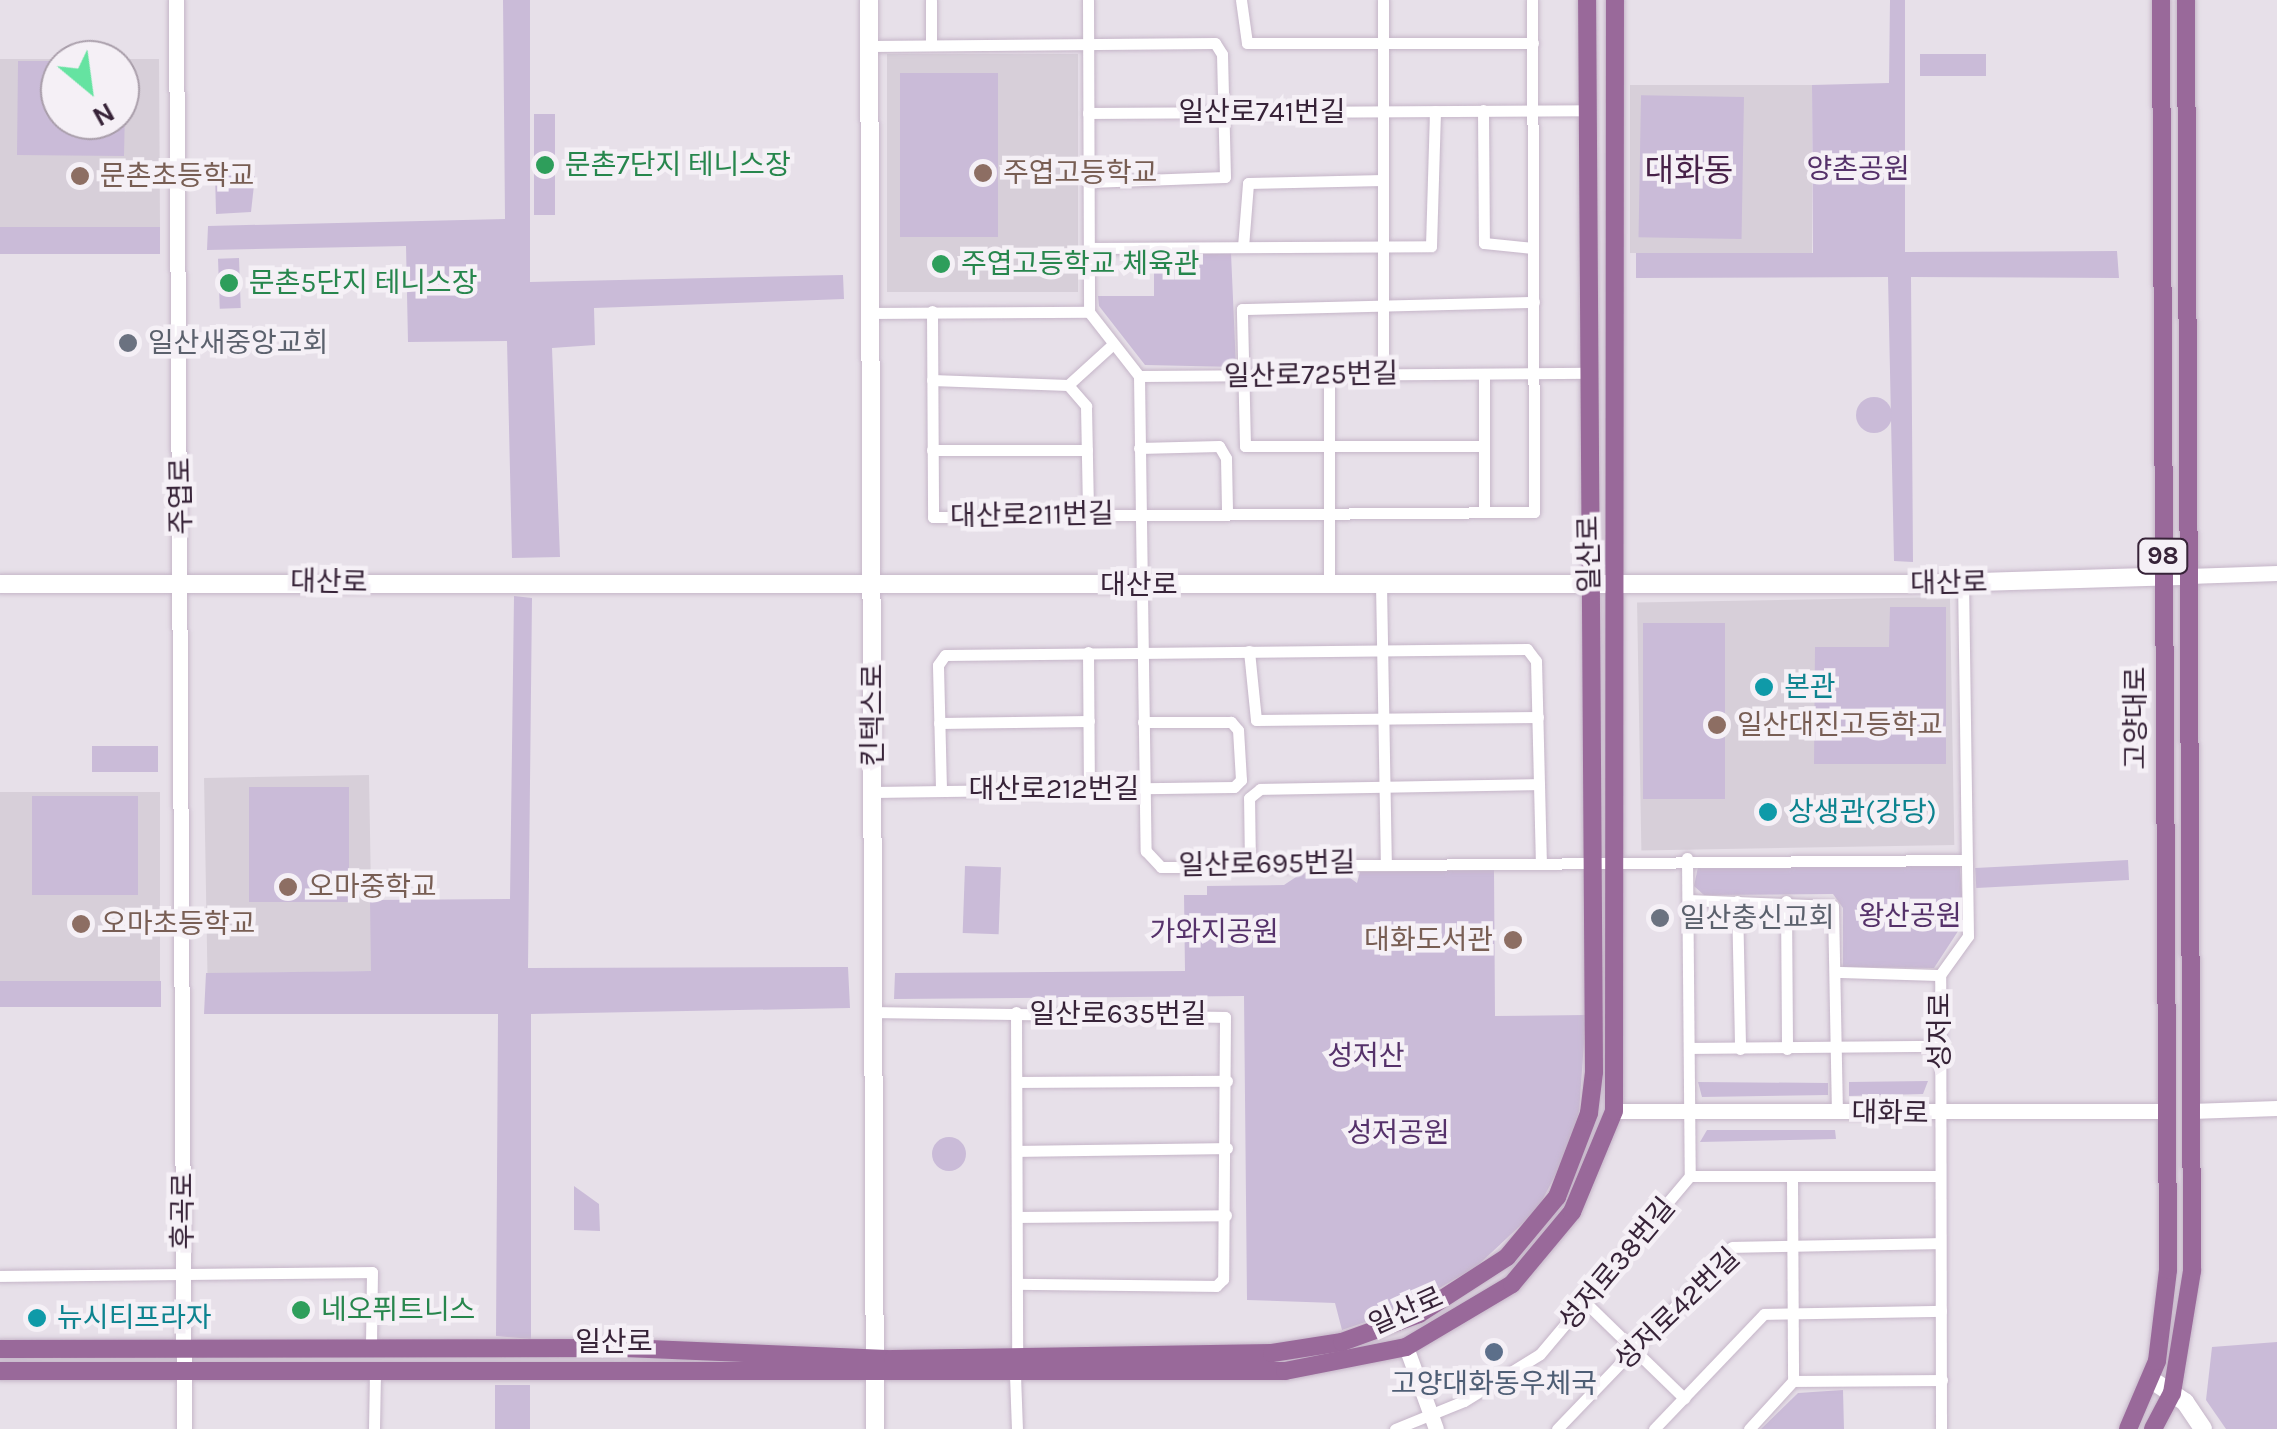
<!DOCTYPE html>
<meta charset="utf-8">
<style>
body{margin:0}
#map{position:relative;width:2277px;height:1429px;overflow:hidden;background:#e7e0e9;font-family:Karla,"Noto Sans KR",sans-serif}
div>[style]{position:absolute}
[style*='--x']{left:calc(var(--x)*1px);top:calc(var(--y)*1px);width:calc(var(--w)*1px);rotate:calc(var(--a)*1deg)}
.built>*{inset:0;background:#d7cfd9;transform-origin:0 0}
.green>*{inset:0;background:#cabbd8;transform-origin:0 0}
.round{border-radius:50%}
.roads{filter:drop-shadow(0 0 2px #c5b5c8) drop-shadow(0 0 2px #c5b5c8)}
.minor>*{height:11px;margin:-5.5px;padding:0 5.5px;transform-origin:5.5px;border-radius:5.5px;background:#fff}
.tertiary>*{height:15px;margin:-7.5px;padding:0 7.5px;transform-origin:7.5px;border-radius:7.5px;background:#fff}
.secondary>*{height:18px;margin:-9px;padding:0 9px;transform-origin:9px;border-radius:9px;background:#fff}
.primary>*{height:18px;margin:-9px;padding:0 9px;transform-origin:9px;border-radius:9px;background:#99699a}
.dots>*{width:28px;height:28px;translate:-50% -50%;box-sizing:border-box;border:5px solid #f5f0f6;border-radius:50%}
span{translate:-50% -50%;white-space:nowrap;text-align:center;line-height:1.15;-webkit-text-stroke:9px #f5f0f6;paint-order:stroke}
.shield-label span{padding:2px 8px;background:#f5f0f6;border:2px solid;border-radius:8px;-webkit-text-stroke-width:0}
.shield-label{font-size:25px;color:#372338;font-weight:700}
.street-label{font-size:28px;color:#372338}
.leisure-label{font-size:28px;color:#27864d}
.left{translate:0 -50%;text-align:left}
.park-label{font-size:28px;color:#55316a}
.education-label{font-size:28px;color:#785e54}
.right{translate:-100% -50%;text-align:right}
.worship-label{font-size:28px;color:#5b616d}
.culture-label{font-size:28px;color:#0d838f}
.service-label{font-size:28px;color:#4e5e75}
.quarter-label{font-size:32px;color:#472148}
.north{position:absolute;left:40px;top:40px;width:100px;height:100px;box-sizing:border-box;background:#f5f0f6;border:2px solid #a99eaa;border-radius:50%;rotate:151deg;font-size:28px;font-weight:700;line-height:40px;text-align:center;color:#372338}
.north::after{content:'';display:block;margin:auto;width:35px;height:45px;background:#65e3a1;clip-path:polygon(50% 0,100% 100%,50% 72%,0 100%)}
</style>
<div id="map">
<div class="built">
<i style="left:887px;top:54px;width:191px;height:238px"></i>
<i style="clip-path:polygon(evenodd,0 59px,159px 59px,160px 227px,0 228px,0 59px,60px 60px,120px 60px,120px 120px,60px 120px,60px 60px)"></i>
<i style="left:1812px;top:85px;width:168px;height:182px;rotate:90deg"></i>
<i style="left:1950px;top:597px;width:248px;height:313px;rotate:89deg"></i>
<i style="left:369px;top:775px;width:196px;height:165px;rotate:89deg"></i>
<i style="left:160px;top:792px;width:189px;height:160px;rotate:90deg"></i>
</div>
<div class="green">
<i style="clip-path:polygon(503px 0,530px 0,530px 282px,843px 275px,844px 299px,594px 308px,595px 345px,552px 348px,560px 557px,512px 558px,507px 341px,408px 342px,406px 246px,207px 250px,208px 226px,505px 219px)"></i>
<i style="clip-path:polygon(1890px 0,1905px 0,1905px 252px,2117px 251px,2119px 278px,1911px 277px,1913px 562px,1894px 561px,1888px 277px,1636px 278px,1636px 253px,1813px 253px,1812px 85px,1889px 83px)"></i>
<i style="left:1986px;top:54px;width:22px;height:66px;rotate:90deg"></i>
<i style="clip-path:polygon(18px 61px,60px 61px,60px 120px,120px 120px,126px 62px,124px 156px,17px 155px)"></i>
<i style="left:900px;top:73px;width:98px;height:164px"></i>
<i style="left:1744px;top:97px;width:142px;height:103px;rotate:91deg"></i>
<i style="left:555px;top:114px;width:101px;height:21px;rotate:90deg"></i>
<i style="clip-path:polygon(215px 173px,255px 176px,251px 212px,216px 214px)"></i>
<i style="left:160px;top:227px;width:27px;height:160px;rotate:90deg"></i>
<i style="clip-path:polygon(1154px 253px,1231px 253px,1236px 367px,1145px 365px,1099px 306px,1098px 296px,1154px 296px)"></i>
<i style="left:239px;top:258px;width:50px;height:21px;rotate:88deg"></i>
<i class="round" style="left:1856px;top:397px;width:36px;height:36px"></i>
<i style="clip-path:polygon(514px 596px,532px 598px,528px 968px,848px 967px,850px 1008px,531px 1014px,531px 1339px,496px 1336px,498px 1014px,204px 1014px,206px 973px,371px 971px,370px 900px,510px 899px)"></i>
<i style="clip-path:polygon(1890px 607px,1946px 607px,1946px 764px,1814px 764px,1815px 647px,1889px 647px)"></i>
<i style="left:1725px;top:623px;width:176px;height:82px;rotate:90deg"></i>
<i style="left:92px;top:746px;width:66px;height:26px"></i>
<i style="left:249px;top:787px;width:100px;height:115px"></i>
<i style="left:32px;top:796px;width:106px;height:99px"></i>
<i style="left:2128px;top:860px;width:20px;height:153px;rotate:87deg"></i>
<i style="clip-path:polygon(1952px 862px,1960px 867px,1964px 922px,1934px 968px,1843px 967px,1843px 908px,1833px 894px,1704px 895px,1694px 886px,1698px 867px)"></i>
<i style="left:965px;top:866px;width:36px;height:67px;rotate:2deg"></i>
<i style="clip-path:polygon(1494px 870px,1495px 1016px,1586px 1015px,1579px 1112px,1566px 1155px,1537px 1210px,1476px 1267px,1401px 1310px,1342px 1330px,1335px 1303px,1247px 1300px,1244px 996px,894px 999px,895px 973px,1185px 971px,1184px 895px,1207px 895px,1207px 886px,1284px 885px,1302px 873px,1342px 872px,1357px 883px,1360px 872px)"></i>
<i style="left:161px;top:981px;width:26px;height:161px;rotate:90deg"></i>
<i style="clip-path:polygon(1928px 1081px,1923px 1094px,1849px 1096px,1849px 1082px)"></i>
<i style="clip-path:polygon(1698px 1082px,1828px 1083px,1828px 1095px,1702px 1097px)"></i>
<i style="clip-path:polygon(1707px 1130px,1835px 1130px,1836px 1139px,1700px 1142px)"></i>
<i class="round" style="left:932px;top:1137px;width:34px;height:34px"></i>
<i style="clip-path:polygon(574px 1186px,599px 1204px,600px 1231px,574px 1230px)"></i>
<i style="clip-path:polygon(2277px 1342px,2277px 1429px,2226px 1429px,2206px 1400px,2212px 1347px)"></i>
<i style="left:530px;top:1385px;width:44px;height:35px;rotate:90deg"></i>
<i style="clip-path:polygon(1843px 1390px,1844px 1429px,1761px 1429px,1798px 1393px)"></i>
</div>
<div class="roads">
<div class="minor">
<i style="--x:931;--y:0;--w:45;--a:90"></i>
<i style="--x:1088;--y:0;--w:312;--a:89.8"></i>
<i style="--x:1241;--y:0;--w:43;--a:82.1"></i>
<i style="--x:1247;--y:43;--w:286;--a:0"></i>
<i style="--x:870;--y:46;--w:345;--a:-0.5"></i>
<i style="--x:1215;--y:43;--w:13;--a:58"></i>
<i style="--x:1222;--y:54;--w:123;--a:88.6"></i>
<i style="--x:1225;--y:177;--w:136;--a:177.9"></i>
<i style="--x:1483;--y:110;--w:133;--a:89.6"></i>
<i style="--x:1484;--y:243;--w:49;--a:5.8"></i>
<i style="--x:1088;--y:113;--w:499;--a:-0.3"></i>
<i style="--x:1243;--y:247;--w:64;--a:-85.5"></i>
<i style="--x:1248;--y:183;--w:135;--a:-1.3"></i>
<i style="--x:1089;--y:248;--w:342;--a:-0.3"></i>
<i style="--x:1431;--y:246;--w:135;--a:-88.3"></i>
<i style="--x:932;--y:311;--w:206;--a:89.7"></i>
<i style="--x:933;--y:517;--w:601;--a:-0.48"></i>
<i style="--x:1534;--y:512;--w:512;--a:-90.22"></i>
<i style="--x:870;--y:313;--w:219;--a:-0.3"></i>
<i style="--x:1089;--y:312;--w:81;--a:52"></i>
<i style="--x:1139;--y:376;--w:475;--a:89.2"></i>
<i style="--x:1146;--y:851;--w:22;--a:47"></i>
<i style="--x:1161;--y:867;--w:805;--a:-0.5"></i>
<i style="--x:1383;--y:374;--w:374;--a:-90"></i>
<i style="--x:1484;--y:374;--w:138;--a:90"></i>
<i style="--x:1139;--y:376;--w:452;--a:-0.4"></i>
<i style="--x:932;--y:380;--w:136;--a:2.1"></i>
<i style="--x:1068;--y:385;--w:28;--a:49"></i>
<i style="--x:1086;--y:406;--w:109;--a:88.9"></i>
<i style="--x:1068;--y:385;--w:61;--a:-42.3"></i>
<i style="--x:1484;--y:446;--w:239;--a:180"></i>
<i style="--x:1245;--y:446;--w:137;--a:-91.3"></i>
<i style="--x:1242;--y:309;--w:292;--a:-1.4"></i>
<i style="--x:1139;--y:448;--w:80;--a:-1.4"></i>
<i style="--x:1219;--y:446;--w:14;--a:60"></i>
<i style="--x:1226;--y:458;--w:54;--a:88.9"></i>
<i style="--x:932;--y:450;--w:155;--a:0"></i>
<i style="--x:1329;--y:584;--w:209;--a:-90"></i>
<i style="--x:1381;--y:584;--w:277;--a:89"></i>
<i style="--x:1249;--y:651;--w:69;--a:84.2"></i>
<i style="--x:1256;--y:720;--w:282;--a:-0.6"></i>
<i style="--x:1088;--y:652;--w:137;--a:89.6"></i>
<i style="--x:939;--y:723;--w:150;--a:-0.8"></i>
<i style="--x:941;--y:789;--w:124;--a:-91.4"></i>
<i style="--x:938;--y:665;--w:12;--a:-55"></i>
<i style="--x:945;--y:655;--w:582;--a:-0.59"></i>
<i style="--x:1527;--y:649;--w:15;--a:53"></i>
<i style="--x:1536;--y:661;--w:200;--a:88.6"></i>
<i style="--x:873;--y:792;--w:361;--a:-0.8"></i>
<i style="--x:1234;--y:787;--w:10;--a:-45"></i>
<i style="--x:1241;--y:780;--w:50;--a:-93.4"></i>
<i style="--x:1238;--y:730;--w:11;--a:-131"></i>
<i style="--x:1231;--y:722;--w:88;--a:180"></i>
<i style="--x:1687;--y:858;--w:318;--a:89.5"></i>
<i style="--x:1250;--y:866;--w:68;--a:-90.8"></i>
<i style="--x:1249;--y:798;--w:14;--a:-39"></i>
<i style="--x:1260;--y:789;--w:279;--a:-1"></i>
<i style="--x:1688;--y:900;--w:145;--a:2.4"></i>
<i style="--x:1833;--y:906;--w:207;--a:88.9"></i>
<i style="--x:1737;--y:901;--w:148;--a:88.8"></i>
<i style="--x:1786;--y:901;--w:148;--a:89.6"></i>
<i style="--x:1838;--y:972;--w:102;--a:1.7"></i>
<i style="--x:874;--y:1012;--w:351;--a:0.8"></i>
<i style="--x:1225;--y:1017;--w:262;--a:90.4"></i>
<i style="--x:1223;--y:1279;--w:10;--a:135"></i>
<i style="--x:1216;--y:1286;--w:199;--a:-179.4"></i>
<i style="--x:1016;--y:1012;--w:345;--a:89.8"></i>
<i style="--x:1690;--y:1048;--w:249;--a:-0.5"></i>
<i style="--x:1017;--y:1082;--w:210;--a:-0.3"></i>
<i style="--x:1017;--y:1151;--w:210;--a:-0.8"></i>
<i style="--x:1792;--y:1176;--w:205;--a:89.7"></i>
<i style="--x:1017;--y:1217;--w:209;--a:-0.5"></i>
<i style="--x:0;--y:1276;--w:372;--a:-0.6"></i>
<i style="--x:372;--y:1272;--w:76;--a:90.8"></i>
<i style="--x:1588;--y:1305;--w:134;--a:44.1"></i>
<i style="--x:1015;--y:1375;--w:54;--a:87.9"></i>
<i style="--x:374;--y:1429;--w:60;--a:-89"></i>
<i style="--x:1395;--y:1429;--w:74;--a:-22.1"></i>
<i style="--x:1464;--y:1401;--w:89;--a:-31.7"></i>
<i style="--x:1540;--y:1354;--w:233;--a:-49.9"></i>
<i style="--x:1690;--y:1176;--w:249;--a:0"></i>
<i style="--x:1557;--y:1429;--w:252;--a:-46.1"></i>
<i style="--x:1732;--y:1247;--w:208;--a:-1.1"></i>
<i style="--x:1654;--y:1429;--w:159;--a:-46.3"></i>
<i style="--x:1764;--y:1314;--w:177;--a:-1"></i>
<i style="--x:1749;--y:1429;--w:65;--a:-47.5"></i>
<i style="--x:1793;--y:1381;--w:149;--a:-0.4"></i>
<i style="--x:1941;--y:1429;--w:454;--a:-90.1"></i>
<i style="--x:1940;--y:975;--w:48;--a:-54.3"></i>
<i style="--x:1968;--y:936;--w:353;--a:-90.8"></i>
</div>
<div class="tertiary">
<i style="--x:176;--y:0;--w:1429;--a:89.68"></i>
<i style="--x:2188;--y:576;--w:89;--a:-1.9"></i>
<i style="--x:1614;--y:1111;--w:551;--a:0"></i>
<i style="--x:2191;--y:1111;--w:86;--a:-2"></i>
<i style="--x:1406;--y:1347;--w:87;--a:69.9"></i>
</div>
<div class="secondary">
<i style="--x:869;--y:0;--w:1429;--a:89.76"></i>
<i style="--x:0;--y:584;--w:1912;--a:0"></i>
<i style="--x:1912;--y:584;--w:276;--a:-1.7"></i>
<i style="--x:2150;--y:1379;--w:42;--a:33.3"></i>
<i style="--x:2185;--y:1402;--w:32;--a:56"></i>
</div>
<div class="primary">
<i style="--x:0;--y:1349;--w:625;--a:-0.09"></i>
<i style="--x:625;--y:1348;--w:268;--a:2.4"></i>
<i style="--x:893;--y:1359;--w:379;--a:-0.9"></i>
<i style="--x:1272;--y:1353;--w:71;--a:-8.9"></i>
<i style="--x:1342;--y:1342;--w:82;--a:-20"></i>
<i style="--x:1419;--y:1314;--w:105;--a:-32.9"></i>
<i style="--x:1507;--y:1257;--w:78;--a:-50.2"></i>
<i style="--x:1557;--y:1197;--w:90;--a:-69.1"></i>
<i style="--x:1589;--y:1113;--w:41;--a:-83"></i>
<i style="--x:1594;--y:1072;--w:1072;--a:-90.37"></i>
<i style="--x:0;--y:1371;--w:1285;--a:0"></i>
<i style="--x:1285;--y:1371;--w:123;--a:-11.2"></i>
<i style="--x:1406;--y:1347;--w:123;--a:-30.7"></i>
<i style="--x:1512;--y:1284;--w:94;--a:-50.2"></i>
<i style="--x:1572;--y:1212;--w:109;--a:-67.4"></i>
<i style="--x:1614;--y:1111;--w:1111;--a:-89.95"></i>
<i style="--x:2128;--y:1429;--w:74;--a:-66.9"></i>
<i style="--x:2157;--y:1361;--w:92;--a:-83.1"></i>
<i style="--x:2168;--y:1270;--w:1270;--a:-90.32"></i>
<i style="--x:2153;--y:1429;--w:41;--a:-62.2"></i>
<i style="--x:2172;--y:1393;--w:124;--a:-80.7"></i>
<i style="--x:2192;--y:1271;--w:1271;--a:-90.27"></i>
</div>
</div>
<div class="dots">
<i style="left:545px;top:165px;background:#2e9e5b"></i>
<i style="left:983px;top:173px;background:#8d6e63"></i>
<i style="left:80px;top:176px;background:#8d6e63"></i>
<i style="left:941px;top:264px;background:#2e9e5b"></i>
<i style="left:229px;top:283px;background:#2e9e5b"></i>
<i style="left:128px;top:343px;background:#6b7280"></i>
<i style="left:1764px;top:687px;background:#0f9aa8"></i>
<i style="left:1717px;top:725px;background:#8d6e63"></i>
<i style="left:1768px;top:812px;background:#0f9aa8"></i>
<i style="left:288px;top:887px;background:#8d6e63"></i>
<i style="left:1660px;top:918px;background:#6b7280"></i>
<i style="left:81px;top:924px;background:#8d6e63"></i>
<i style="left:1513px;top:940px;background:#8d6e63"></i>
<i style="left:301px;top:1310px;background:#2e9e5b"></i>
<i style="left:37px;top:1318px;background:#0f9aa8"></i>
<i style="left:1494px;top:1352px;background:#5c6f8a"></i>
</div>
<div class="shield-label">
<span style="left:2163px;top:556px">98</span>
</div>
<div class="street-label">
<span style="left:1262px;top:112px">일산로741번길</span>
<span style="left:1311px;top:375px;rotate:-1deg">일산로725번길</span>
<span style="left:181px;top:496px;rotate:-91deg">주엽로</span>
<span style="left:1032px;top:515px;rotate:-1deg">대산로211번길</span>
<span style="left:1589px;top:554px;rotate:-91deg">일산로</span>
<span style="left:329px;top:582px;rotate:1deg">대산로</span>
<span style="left:1949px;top:583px;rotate:-1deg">대산로</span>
<span style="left:1139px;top:585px">대산로</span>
<span style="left:873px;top:715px;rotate:-90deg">킨텍스로</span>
<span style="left:2136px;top:718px;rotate:-90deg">고양대로</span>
<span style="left:1054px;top:789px">대산로212번길</span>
<span style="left:1267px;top:864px;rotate:-1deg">일산로695번길</span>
<span style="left:1118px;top:1014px">일산로635번길</span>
<span style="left:1940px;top:1031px;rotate:-90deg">성저로</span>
<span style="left:1890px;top:1113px;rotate:1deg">대화로</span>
<span style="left:183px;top:1211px;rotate:-90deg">후곡로</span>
<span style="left:1617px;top:1264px;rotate:-50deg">성저로38번길</span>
<span style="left:1677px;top:1309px;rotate:-44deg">성저로42번길</span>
<span style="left:1406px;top:1311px;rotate:-24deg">일산로</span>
<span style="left:614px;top:1342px">일산로</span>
</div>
<div class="leisure-label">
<span class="left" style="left:565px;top:165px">문촌7단지 테니스장</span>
<span class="left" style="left:961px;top:264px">주엽고등학교 체육관</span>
<span class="left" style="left:249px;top:283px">문촌5단지 테니스장</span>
<span class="left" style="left:321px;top:1310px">네오퓌트니스</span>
</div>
<div class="park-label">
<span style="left:1858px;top:169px">양촌공원</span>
<span style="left:1910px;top:916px">왕산공원</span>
<span style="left:1214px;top:932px">가와지공원</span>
<span style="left:1366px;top:1056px">성저산</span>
<span style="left:1398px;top:1133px">성저공원</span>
</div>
<div class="education-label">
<span class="left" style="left:1003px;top:173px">주엽고등학교</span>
<span class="left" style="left:100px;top:176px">문촌초등학교</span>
<span class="left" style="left:1737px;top:725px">일산대진고등학교</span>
<span class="left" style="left:308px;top:887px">오마중학교</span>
<span class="left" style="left:101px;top:924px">오마초등학교</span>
<span class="right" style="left:1493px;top:940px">대화도서관</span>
</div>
<div class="worship-label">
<span class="left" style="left:148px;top:343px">일산새중앙교회</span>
<span class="left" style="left:1680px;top:918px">일산충신교회</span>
</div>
<div class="culture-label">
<span class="left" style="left:1784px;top:687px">본관</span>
<span class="left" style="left:1788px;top:812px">상생관(강당)</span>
<span class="left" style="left:57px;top:1318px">뉴시티프라자</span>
</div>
<div class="service-label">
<span style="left:1494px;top:1384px">고양대화동우체국</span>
</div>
<div class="quarter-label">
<span style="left:1689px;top:171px">대화동</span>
</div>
<div class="north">N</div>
</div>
